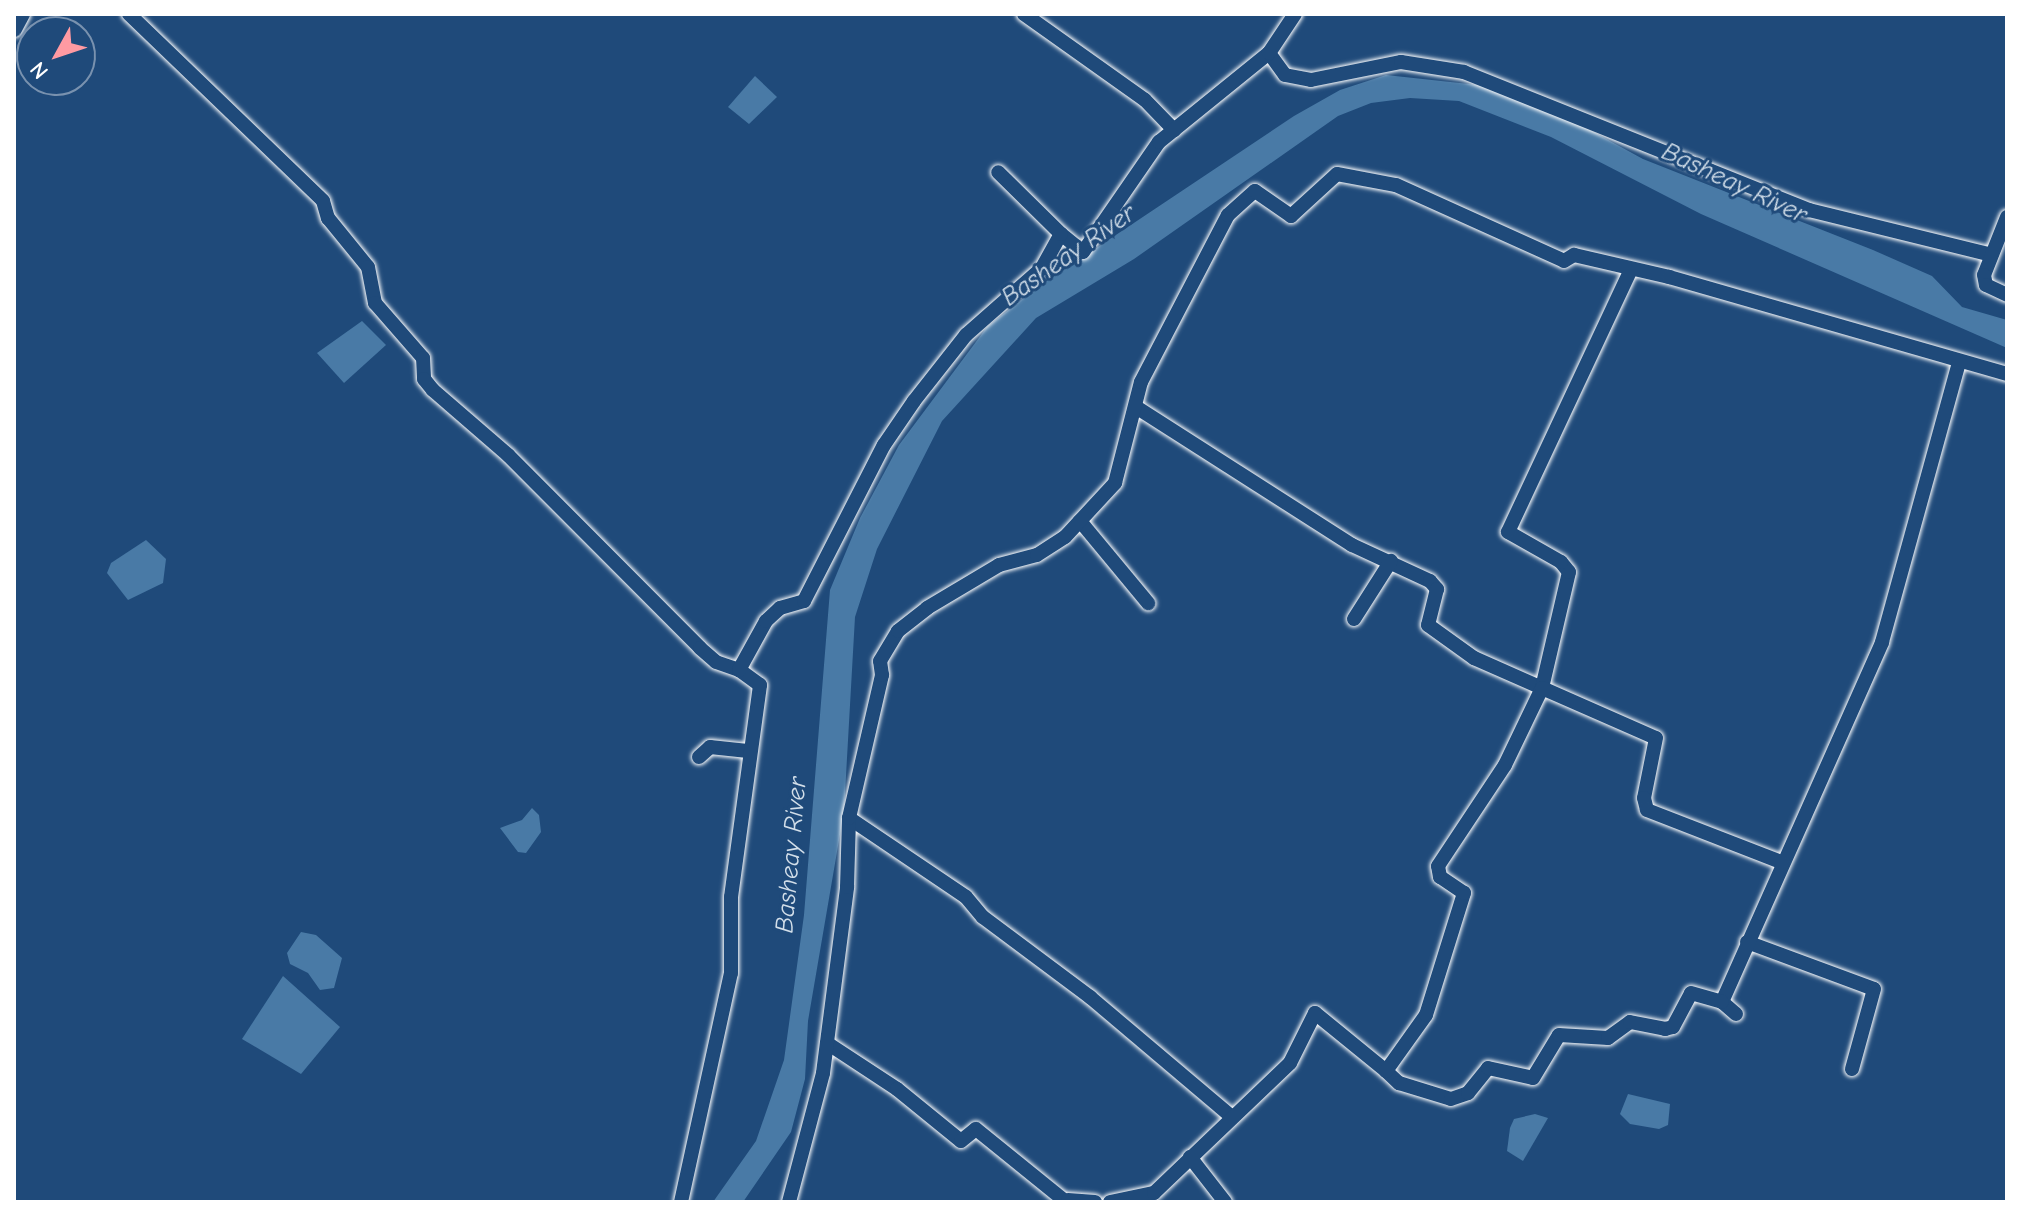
<!DOCTYPE html>
<style>
body{margin:0}
#map{position:relative;width:2021px;height:1216px;overflow:hidden;background:#1f4a7a;font-family:"Comic Neue",sans-serif}
div>[style]{position:absolute}
[style*='--x']{left:calc(var(--x)*1px);top:calc(var(--y)*1px);width:calc(var(--w)*1px);rotate:calc(var(--a)*1deg)}
.water>*{inset:0;background:#497aa6}
.roads{filter:drop-shadow(0 0 2px #fff) drop-shadow(0 0 2px #fff)}
.minor>*{height:14px;margin:-7px;padding:0 7px;transform-origin:7px;border-radius:7px;background:#1f4a7a}
.major>*{height:16px;margin:-8px;padding:0 8px;transform-origin:8px;border-radius:8px;background:#1f4a7a}
span{translate:-50% -50%;white-space:nowrap;text-align:center;line-height:1.15;-webkit-text-stroke:6px #1f4a7a;paint-order:stroke}
.water-label{font-size:26px;color:#d2dee9;font-style:italic}
.frame{position:absolute;inset:0;border:16px solid #fff;pointer-events:none}
.north{position:absolute;left:16px;top:16px;width:80px;height:80px;box-sizing:border-box;background:#1f4a7a;border:2px solid #7992af;border-radius:50%;rotate:230deg;font-size:22px;font-weight:700;line-height:32px;text-align:center;color:#fff}
.north::after{content:'';display:block;margin:auto;width:28px;height:36px;background:#ff9aa2;clip-path:polygon(50% 0,100% 100%,50% 72%,0 100%)}
</style>
<div id="map">
<div class="water">
<i style="clip-path:polygon(1386px 75px,1487px 86px,1588px 129px,1643px 159px,1873px 250px,1932px 276px,1962px 307px,2007px 320px,2007px 348px,1701px 214px,1551px 137px,1459px 101px,1410px 98px,1371px 103px,1338px 116px,1134px 259px,1036px 318px,942px 421px,877px 549px,855px 617px,844px 811px,808px 1021px,805px 1079px,791px 1132px,743px 1202px,713px 1202px,756px 1141px,784px 1060px,804px 915px,830px 590px,860px 518px,899px 445px,987px 327px,1035px 289px,1294px 116px,1340px 90px)"></i>
<i style="clip-path:polygon(755px 76px,777px 97px,749px 124px,728px 107px)"></i>
<i style="clip-path:polygon(362px 321px,386px 345px,344px 383px,317px 353px)"></i>
<i style="clip-path:polygon(146px 540px,166px 559px,163px 583px,128px 600px,107px 573px,111px 563px)"></i>
<i style="clip-path:polygon(532px 808px,539px 815px,541px 832px,526px 853px,518px 852px,500px 828px,522px 820px)"></i>
<i style="clip-path:polygon(301px 932px,316px 935px,342px 958px,334px 988px,320px 990px,308px 973px,290px 964px,287px 953px)"></i>
<i style="clip-path:polygon(283px 976px,340px 1027px,301px 1074px,242px 1039px)"></i>
<i style="clip-path:polygon(1628px 1094px,1670px 1104px,1668px 1125px,1659px 1129px,1630px 1124px,1620px 1114px)"></i>
<i style="clip-path:polygon(1535px 1114px,1548px 1118px,1523px 1161px,1507px 1151px,1510px 1128px,1514px 1119px)"></i>
</div>
<div class="roads">
<div class="minor">
<i style="--x:129;--y:14;--w:269;--a:43.9"></i>
<i style="--x:323;--y:201;--w:18;--a:74"></i>
<i style="--x:328;--y:218;--w:63;--a:50.8"></i>
<i style="--x:368;--y:267;--w:37;--a:79"></i>
<i style="--x:375;--y:303;--w:73;--a:48.9"></i>
<i style="--x:423;--y:358;--w:21;--a:87"></i>
<i style="--x:424;--y:379;--w:14;--a:51"></i>
<i style="--x:433;--y:390;--w:99;--a:40.9"></i>
<i style="--x:508;--y:455;--w:272;--a:45.1"></i>
<i style="--x:700;--y:648;--w:21;--a:41"></i>
<i style="--x:716;--y:662;--w:24;--a:19"></i>
<i style="--x:1024;--y:14;--w:148;--a:35.4"></i>
<i style="--x:1145;--y:100;--w:42;--a:46"></i>
<i style="--x:1269;--y:53;--w:27;--a:54"></i>
<i style="--x:1285;--y:75;--w:26;--a:11"></i>
<i style="--x:1311;--y:80;--w:92;--a:-11.3"></i>
<i style="--x:1401;--y:62;--w:64;--a:9"></i>
<i style="--x:1464;--y:72;--w:372;--a:21.8"></i>
<i style="--x:1809;--y:210;--w:188;--a:13.8"></i>
<i style="--x:2007;--y:217;--w:62;--a:111.6"></i>
<i style="--x:1984;--y:275;--w:10;--a:79"></i>
<i style="--x:1986;--y:285;--w:23;--a:25"></i>
<i style="--x:1061;--y:234;--w:28;--a:39"></i>
<i style="--x:1083;--y:252;--w:134;--a:-55.4"></i>
<i style="--x:1159;--y:142;--w:141;--a:-39"></i>
<i style="--x:1269;--y:53;--w:47;--a:-56.3"></i>
<i style="--x:1136;--y:407;--w:256;--a:32.6"></i>
<i style="--x:1352;--y:545;--w:86;--a:24.8"></i>
<i style="--x:1430;--y:581;--w:11;--a:49"></i>
<i style="--x:1437;--y:589;--w:37;--a:104"></i>
<i style="--x:1428;--y:625;--w:57;--a:35.7"></i>
<i style="--x:1474;--y:658;--w:74;--a:23.8"></i>
<i style="--x:1542;--y:688;--w:119;--a:-76.9"></i>
<i style="--x:1569;--y:572;--w:13;--a:-129"></i>
<i style="--x:1561;--y:562;--w:61;--a:-150.5"></i>
<i style="--x:1508;--y:532;--w:290;--a:-64.9"></i>
<i style="--x:1080;--y:521;--w:107;--a:50.3"></i>
<i style="--x:1354;--y:619;--w:69;--a:-57.5"></i>
<i style="--x:699;--y:757;--w:15;--a:-42"></i>
<i style="--x:710;--y:747;--w:38;--a:6"></i>
<i style="--x:849;--y:818;--w:141;--a:34"></i>
<i style="--x:966;--y:897;--w:26;--a:50"></i>
<i style="--x:983;--y:917;--w:134;--a:36.8"></i>
<i style="--x:1090;--y:997;--w:186;--a:40.2"></i>
<i style="--x:1747;--y:942;--w:135;--a:20.3"></i>
<i style="--x:1874;--y:989;--w:83;--a:105.4"></i>
<i style="--x:1736;--y:1014;--w:18;--a:-139"></i>
<i style="--x:1722;--y:1002;--w:394;--a:-66"></i>
<i style="--x:1882;--y:642;--w:289;--a:-74.6"></i>
<i style="--x:827;--y:1043;--w:84;--a:33.3"></i>
<i style="--x:897;--y:1089;--w:82;--a:39.1"></i>
<i style="--x:961;--y:1141;--w:19;--a:-39"></i>
<i style="--x:976;--y:1129;--w:116;--a:39"></i>
<i style="--x:1386;--y:1071;--w:18;--a:43"></i>
<i style="--x:1399;--y:1083;--w:54;--a:17.1"></i>
<i style="--x:1451;--y:1099;--w:18;--a:-19"></i>
<i style="--x:1468;--y:1093;--w:32;--a:-51"></i>
<i style="--x:1488;--y:1068;--w:46;--a:12.5"></i>
<i style="--x:1533;--y:1078;--w:50;--a:-58.8"></i>
<i style="--x:1559;--y:1035;--w:49;--a:3.5"></i>
<i style="--x:1608;--y:1038;--w:27;--a:-36"></i>
<i style="--x:1630;--y:1022;--w:36;--a:11"></i>
<i style="--x:1665;--y:1029;--w:8;--a:-14"></i>
<i style="--x:1673;--y:1027;--w:38;--a:-62"></i>
<i style="--x:1691;--y:993;--w:32;--a:16"></i>
<i style="--x:1190;--y:1157;--w:57;--a:52.1"></i>
<i style="--x:1068;--y:1200;--w:27;--a:4"></i>
<i style="--x:681;--y:1202;--w:234;--a:-77.7"></i>
<i style="--x:731;--y:973;--w:76;--a:-90"></i>
<i style="--x:731;--y:897;--w:214;--a:-82.2"></i>
<i style="--x:760;--y:685;--w:26;--a:-144"></i>
<i style="--x:739;--y:670;--w:56;--a:-61.1"></i>
<i style="--x:766;--y:621;--w:19;--a:-43"></i>
<i style="--x:780;--y:608;--w:25;--a:-16"></i>
<i style="--x:804;--y:601;--w:175;--a:-62.9"></i>
<i style="--x:884;--y:445;--w:53;--a:-55.7"></i>
<i style="--x:914;--y:401;--w:84;--a:-51.8"></i>
<i style="--x:966;--y:335;--w:101;--a:-41.4"></i>
<i style="--x:1042;--y:268;--w:39;--a:-61"></i>
<i style="--x:1061;--y:234;--w:88;--a:-135.5"></i>
<i style="--x:789;--y:1202;--w:133;--a:-75.2"></i>
<i style="--x:823;--y:1073;--w:188;--a:-82.6"></i>
<i style="--x:847;--y:887;--w:69;--a:-88.3"></i>
<i style="--x:849;--y:818;--w:147;--a:-77"></i>
<i style="--x:882;--y:675;--w:14;--a:-98"></i>
<i style="--x:880;--y:661;--w:35;--a:-59"></i>
<i style="--x:898;--y:631;--w:37;--a:-38"></i>
<i style="--x:927;--y:608;--w:84;--a:-30.8"></i>
<i style="--x:999;--y:565;--w:39;--a:-15"></i>
<i style="--x:1037;--y:555;--w:33;--a:-33"></i>
<i style="--x:1065;--y:537;--w:74;--a:-47.2"></i>
<i style="--x:1115;--y:483;--w:104;--a:-75.6"></i>
<i style="--x:1141;--y:382;--w:188;--a:-62.5"></i>
<i style="--x:1228;--y:215;--w:36;--a:-42"></i>
<i style="--x:1255;--y:191;--w:44;--a:34.8"></i>
<i style="--x:1291;--y:216;--w:62;--a:-42.4"></i>
<i style="--x:1337;--y:174;--w:60;--a:10.6"></i>
<i style="--x:1396;--y:185;--w:184;--a:24.3"></i>
<i style="--x:1564;--y:261;--w:12;--a:-31"></i>
<i style="--x:1574;--y:255;--w:98;--a:13"></i>
<i style="--x:1669;--y:277;--w:352;--a:16"></i>
<i style="--x:1110;--y:1202;--w:45;--a:-11.6"></i>
<i style="--x:1154;--y:1193;--w:188;--a:-43.7"></i>
<i style="--x:1290;--y:1063;--w:56;--a:-63.4"></i>
<i style="--x:1315;--y:1013;--w:92;--a:39.2"></i>
<i style="--x:1386;--y:1071;--w:69;--a:-54.5"></i>
<i style="--x:1426;--y:1015;--w:128;--a:-72.7"></i>
<i style="--x:1464;--y:893;--w:29;--a:-146"></i>
<i style="--x:1440;--y:877;--w:11;--a:-100"></i>
<i style="--x:1438;--y:866;--w:121;--a:-56.4"></i>
<i style="--x:1505;--y:765;--w:85;--a:-64.3"></i>
<i style="--x:1542;--y:688;--w:124;--a:23.7"></i>
<i style="--x:1656;--y:738;--w:61;--a:101.3"></i>
<i style="--x:1644;--y:798;--w:12;--a:76"></i>
<i style="--x:1647;--y:810;--w:144;--a:21.2"></i>
</div>
<div class="major">
<i style="--x:14;--y:29;--w:17;--a:-62"></i>
</div>
</div>
<div class="water-label">
<span style="left:1734px;top:184px;rotate:25deg">Basheay River</span>
<span style="left:1069px;top:256px;rotate:-35deg">Basheay River</span>
<span style="left:792px;top:855px;rotate:-85deg">Basheay River</span>
</div>
<div class="frame"></div>
<div class="north">N</div>
</div>
